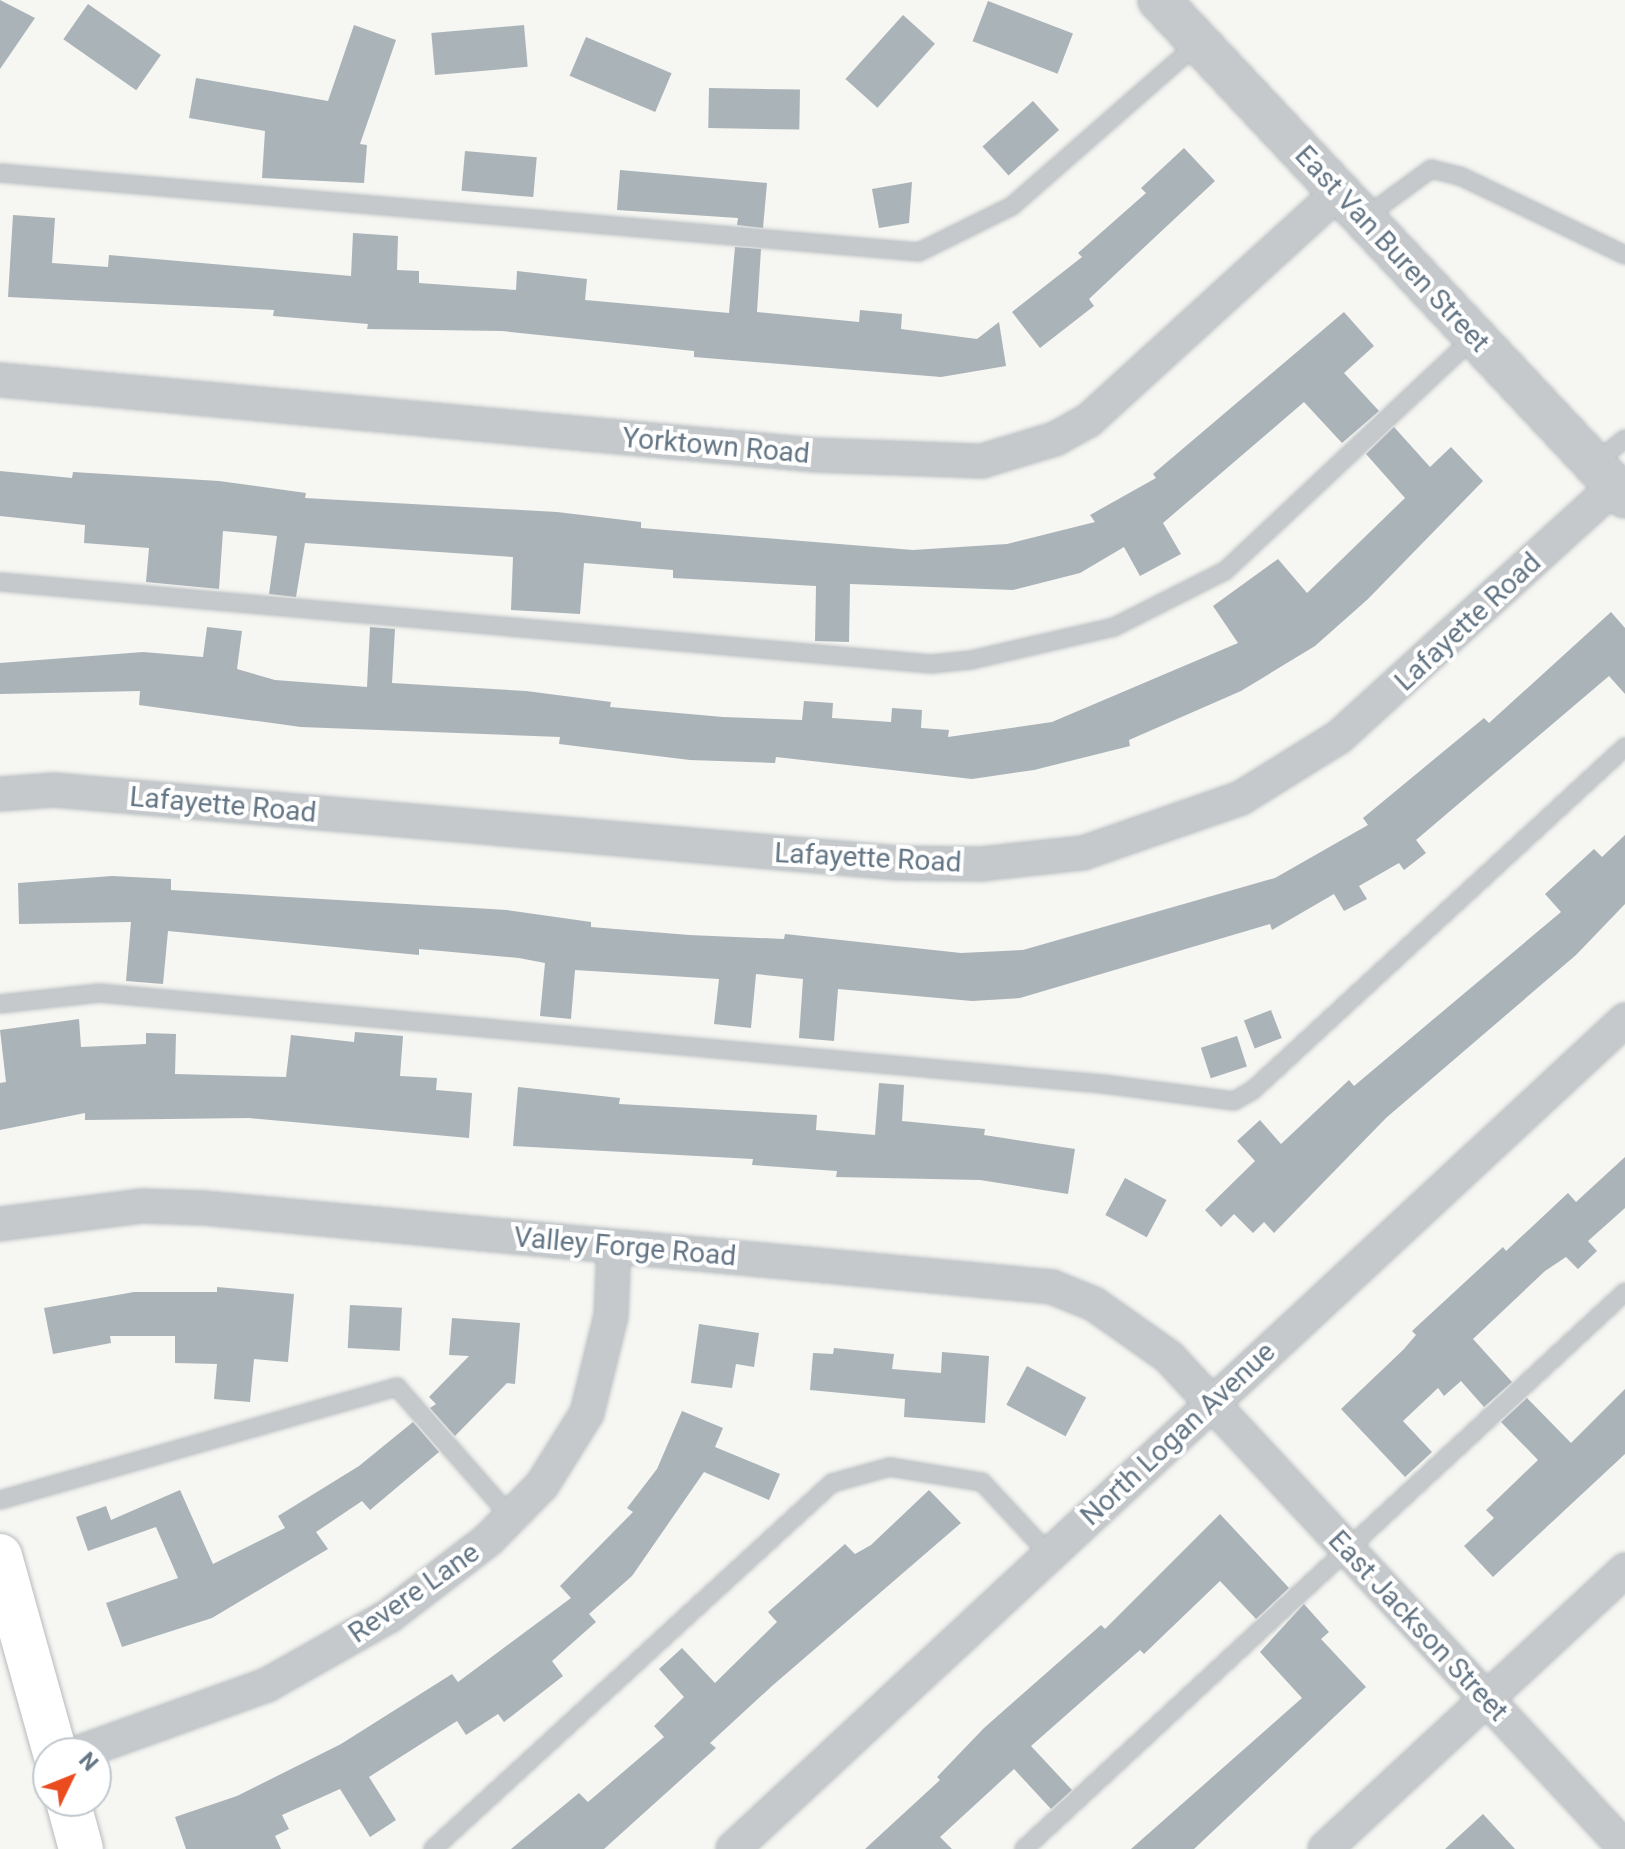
<!DOCTYPE html>
<style>
body{margin:0}
#map{position:relative;width:1625px;height:1849px;overflow:hidden;background:#f6f6f2;font-family:Roboto,sans-serif}
div>[style]{position:absolute}
[style*='--x']{left:calc(var(--x)*1px);top:calc(var(--y)*1px);width:calc(var(--w)*1px);rotate:calc(var(--a)*1deg)}
.building>*{inset:0;background:#aab3b8;transform-origin:0 0}
.roads{filter:drop-shadow(0 0 2px #b5bbbf) drop-shadow(0 0 2px #b5bbbf)}
.service>*{height:16px;margin:-8px;padding:0 8px;transform-origin:8px;border-radius:8px;background:#c6c9cc}
.minor>*{height:32px;margin:-16px;padding:0 16px;transform-origin:16px;border-radius:16px;background:#c6c9cc}
.tertiary>*{height:40px;margin:-20px;padding:0 20px;transform-origin:20px;border-radius:20px;background:#c6c9cc}
.secondary>*{height:44px;margin:-22px;padding:0 22px;transform-origin:22px;border-radius:22px;background:#fff}
span{translate:-50% -50%;white-space:nowrap;text-align:center;line-height:1.15;-webkit-text-stroke:8px #fff;paint-order:stroke}
.street-label{font-size:28px;color:#647685}
.north{position:absolute;left:32px;top:1737px;width:80px;height:80px;box-sizing:border-box;background:#fff;border:2px solid #c1c8ce;border-radius:50%;rotate:47deg;font-size:22px;font-weight:700;line-height:32px;text-align:center;color:#647685}
.north::after{content:'';display:block;margin:auto;width:28px;height:36px;background:#ea4c1f;clip-path:polygon(50% 0,100% 100%,50% 72%,0 100%)}
</style>
<div id="map">
<div class="building">
<i style="clip-path:polygon(0 0,35px 18px,0 69px)"></i>
<i style="left:988px;top:1px;width:91px;height:43px;rotate:21deg"></i>
<i style="left:88px;top:4px;width:89px;height:43px;rotate:35deg"></i>
<i style="left:903px;top:15px;width:43px;height:86px;rotate:42deg"></i>
<i style="clip-path:polygon(354px 25px,396px 40px,360px 144px,367px 145px,364px 183px,262px 178px,265px 131px,189px 118px,196px 78px,328px 101px)"></i>
<i style="left:524px;top:25px;width:42px;height:93px;rotate:85deg"></i>
<i style="left:586px;top:37px;width:93px;height:42px;rotate:23deg"></i>
<i style="left:709px;top:88px;width:91px;height:40px;rotate:1deg"></i>
<i style="left:1033px;top:101px;width:39px;height:68px;rotate:48deg"></i>
<i style="clip-path:polygon(1184px 148px,1215px 181px,1089px 299px,1094px 306px,1040px 348px,1012px 312px,1082px 257px,1078px 253px,1146px 193px,1141px 188px)"></i>
<i style="left:465px;top:151px;width:72px;height:40px;rotate:5deg"></i>
<i style="clip-path:polygon(620px 170px,767px 183px,763px 228px,737px 225px,738px 218px,617px 210px)"></i>
<i style="clip-path:polygon(912px 182px,909px 223px,879px 228px,872px 189px)"></i>
<i style="clip-path:polygon(13px 215px,55px 218px,52px 263px,108px 267px,109px 255px,351px 276px,353px 233px,398px 236px,397px 270px,419px 271px,419px 283px,516px 290px,517px 271px,587px 279px,585px 300px,729px 313px,735px 247px,761px 249px,757px 312px,859px 322px,860px 310px,902px 314px,901px 329px,977px 339px,999px 322px,1006px 366px,941px 377px,694px 357px,694px 351px,502px 331px,367px 329px,368px 324px,273px 316px,274px 310px,8px 297px)"></i>
<i style="clip-path:polygon(1344px 312px,1374px 346px,1344px 373px,1379px 411px,1342px 443px,1304px 402px,1163px 523px,1181px 554px,1140px 576px,1124px 547px,1080px 573px,1013px 590px,850px 584px,849px 642px,815px 641px,816px 586px,673px 578px,673px 570px,584px 563px,580px 614px,511px 610px,513px 557px,305px 543px,296px 597px,269px 594px,277px 536px,223px 531px,219px 589px,146px 582px,149px 548px,84px 543px,85px 525px,0 516px,0 471px,72px 478px,73px 472px,219px 481px,306px 493px,305px 498px,557px 512px,641px 522px,641px 528px,913px 550px,1007px 544px,1095px 522px,1090px 515px,1156px 478px,1153px 474px)"></i>
<i style="clip-path:polygon(1394px 427px,1430px 467px,1451px 447px,1483px 481px,1368px 599px,1315px 646px,1241px 691px,1129px 740px,1130px 746px,1034px 770px,972px 779px,776px 757px,775px 763px,690px 760px,559px 744px,560px 737px,301px 727px,139px 705px,140px 691px,0 694px,0 663px,143px 652px,203px 657px,207px 627px,242px 631px,237px 669px,275px 680px,367px 687px,370px 627px,395px 629px,392px 683px,526px 691px,611px 702px,610px 707px,723px 717px,802px 720px,804px 701px,833px 703px,832px 718px,891px 722px,892px 708px,922px 710px,921px 728px,949px 730px,948px 737px,1052px 722px,1238px 643px,1213px 606px,1278px 559px,1307px 593px,1405px 498px,1366px 454px)"></i>
<i style="clip-path:polygon(1611px 612px,1625px 628px,1625px 694px,1609px 676px,1416px 840px,1426px 853px,1404px 870px,1399px 863px,1359px 886px,1367px 899px,1344px 911px,1334px 894px,1272px 930px,1270px 924px,1020px 998px,972px 1001px,838px 989px,834px 1041px,799px 1038px,803px 979px,756px 974px,751px 1028px,714px 1024px,719px 979px,575px 970px,571px 1019px,540px 1016px,545px 963px,519px 958px,419px 949px,419px 955px,168px 931px,163px 984px,126px 981px,131px 922px,19px 924px,18px 883px,112px 876px,171px 879px,171px 890px,507px 910px,591px 922px,591px 927px,689px 935px,784px 939px,785px 934px,961px 953px,1023px 950px,1275px 878px,1368px 825px,1363px 818px,1484px 718px,1489px 723px)"></i>
<i style="clip-path:polygon(1625px 835px,1625px 904px,1576px 955px,1386px 1118px,1274px 1233px,1264px 1222px,1253px 1233px,1234px 1214px,1221px 1227px,1205px 1210px,1255px 1161px,1237px 1141px,1260px 1120px,1281px 1144px,1349px 1080px,1354px 1086px,1561px 912px,1545px 894px,1594px 849px,1602px 857px)"></i>
<i style="left:1271px;top:1010px;width:30px;height:29px;rotate:69deg"></i>
<i style="clip-path:polygon(79px 1019px,81px 1047px,146px 1044px,146px 1033px,176px 1034px,175px 1074px,286px 1077px,291px 1035px,354px 1042px,355px 1032px,403px 1036px,400px 1076px,437px 1078px,436px 1090px,472px 1093px,469px 1138px,249px 1118px,85px 1120px,85px 1113px,0 1130px,0 1083px,6px 1082px,0 1030px)"></i>
<i style="left:1237px;top:1036px;width:32px;height:38px;rotate:72deg"></i>
<i style="clip-path:polygon(879px 1083px,904px 1085px,902px 1121px,985px 1129px,984px 1135px,1075px 1149px,1068px 1194px,980px 1180px,836px 1177px,837px 1171px,752px 1165px,753px 1159px,513px 1146px,518px 1087px,620px 1098px,619px 1104px,817px 1115px,816px 1130px,875px 1135px)"></i>
<i style="clip-path:polygon(1625px 1157px,1625px 1208px,1588px 1241px,1597px 1251px,1578px 1269px,1566px 1257px,1545px 1271px,1473px 1339px,1512px 1382px,1484px 1407px,1461px 1381px,1444px 1396px,1438px 1388px,1403px 1421px,1432px 1452px,1405px 1477px,1341px 1409px,1403px 1350px,1416px 1335px,1412px 1331px,1503px 1247px,1506px 1251px,1568px 1193px,1576px 1202px)"></i>
<i style="left:1125px;top:1178px;width:47px;height:42px;rotate:28deg"></i>
<i style="clip-path:polygon(217px 1287px,294px 1294px,288px 1362px,254px 1359px,250px 1402px,214px 1399px,217px 1364px,175px 1363px,175px 1336px,110px 1336px,111px 1343px,53px 1354px,44px 1308px,134px 1292px,217px 1292px)"></i>
<i style="left:350px;top:1305px;width:52px;height:43px;rotate:3deg"></i>
<i style="clip-path:polygon(452px 1318px,520px 1323px,515px 1384px,507px 1383px,455px 1436px,430px 1408px,436px 1404px,429px 1397px,469px 1356px,449px 1355px)"></i>
<i style="clip-path:polygon(699px 1324px,759px 1333px,754px 1367px,736px 1364px,732px 1388px,691px 1383px)"></i>
<i style="clip-path:polygon(834px 1348px,894px 1354px,892px 1369px,941px 1373px,942px 1352px,989px 1356px,985px 1423px,904px 1417px,905px 1399px,810px 1390px,813px 1353px,833px 1354px)"></i>
<i style="left:1027px;top:1366px;width:67px;height:44px;rotate:28deg"></i>
<i style="clip-path:polygon(1625px 1389px,1625px 1454px,1493px 1577px,1464px 1546px,1494px 1518px,1486px 1510px,1538px 1460px,1501px 1422px,1527px 1398px,1571px 1443px)"></i>
<i style="clip-path:polygon(682px 1411px,723px 1428px,715px 1447px,780px 1474px,769px 1500px,704px 1472px,632px 1576px,589px 1614px,596px 1622px,552px 1661px,563px 1676px,504px 1722px,498px 1714px,466px 1735px,457px 1721px,369px 1777px,396px 1820px,370px 1837px,340px 1789px,282px 1815px,289px 1829px,275px 1836px,281px 1849px,186px 1849px,175px 1817px,237px 1796px,341px 1744px,452px 1674px,458px 1682px,571px 1598px,560px 1586px,633px 1512px,627px 1508px,657px 1469px)"></i>
<i style="clip-path:polygon(413px 1422px,439px 1452px,370px 1510px,362px 1501px,316px 1532px,328px 1549px,212px 1618px,122px 1647px,106px 1603px,178px 1578px,156px 1527px,88px 1551px,76px 1517px,106px 1506px,111px 1520px,180px 1490px,213px 1564px,285px 1528px,278px 1516px,359px 1466px)"></i>
<i style="clip-path:polygon(929px 1490px,961px 1523px,772px 1686px,710px 1743px,716px 1748px,604px 1849px,511px 1849px,579px 1793px,588px 1802px,664px 1737px,654px 1726px,684px 1697px,659px 1669px,682px 1648px,715px 1683px,777px 1622px,768px 1612px,845px 1544px,855px 1554px,871px 1545px)"></i>
<i style="clip-path:polygon(1220px 1514px,1289px 1588px,1256px 1619px,1220px 1581px,1144px 1654px,1140px 1650px,1031px 1746px,1072px 1790px,1051px 1809px,1014px 1769px,940px 1837px,952px 1849px,865px 1849px,940px 1780px,937px 1777px,984px 1728px,1101px 1625px,1105px 1629px)"></i>
<i style="clip-path:polygon(1304px 1604px,1329px 1632px,1321px 1639px,1366px 1687px,1194px 1849px,1131px 1849px,1302px 1698px,1260px 1652px)"></i>
<i style="clip-path:polygon(1483px 1814px,1515px 1849px,1445px 1849px)"></i>
</div>
<div class="roads">
<div class="service">
<i style="--x:0;--y:173;--w:922;--a:4.91"></i>
<i style="--x:919;--y:252;--w:104;--a:-26.3"></i>
<i style="--x:1012;--y:206;--w:247;--a:-41.2"></i>
<i style="--x:1364;--y:218;--w:83;--a:-36.2"></i>
<i style="--x:1431;--y:169;--w:30;--a:14"></i>
<i style="--x:1460;--y:176;--w:183;--a:25.6"></i>
<i style="--x:1595;--y:463;--w:38;--a:-39"></i>
<i style="--x:0;--y:582;--w:935;--a:5.03"></i>
<i style="--x:931;--y:664;--w:40;--a:-5.7"></i>
<i style="--x:971;--y:660;--w:147;--a:-13"></i>
<i style="--x:1114;--y:627;--w:124;--a:-26.8"></i>
<i style="--x:1225;--y:571;--w:342;--a:-43.2"></i>
<i style="--x:0;--y:1004;--w:100;--a:-6.3"></i>
<i style="--x:99;--y:993;--w:1008;--a:5.18"></i>
<i style="--x:1103;--y:1084;--w:132;--a:7.4"></i>
<i style="--x:1234;--y:1101;--w:22;--a:-30"></i>
<i style="--x:1253;--y:1090;--w:506;--a:-42.68"></i>
<i style="--x:0;--y:1500;--w:413;--a:-15.9"></i>
<i style="--x:397;--y:1387;--w:173;--a:48.8"></i>
<i style="--x:433;--y:1849;--w:541;--a:-42.53"></i>
<i style="--x:832;--y:1483;--w:60;--a:-15.4"></i>
<i style="--x:890;--y:1467;--w:93;--a:9.3"></i>
<i style="--x:982;--y:1482;--w:98;--a:47.1"></i>
<i style="--x:1024;--y:1849;--w:819;--a:-42.82"></i>
</div>
<div class="minor">
<i style="--x:0;--y:380;--w:818;--a:5.26"></i>
<i style="--x:815;--y:455;--w:167;--a:2.1"></i>
<i style="--x:982;--y:461;--w:76;--a:-16.8"></i>
<i style="--x:1055;--y:439;--w:39;--a:-29"></i>
<i style="--x:1089;--y:420;--w:337;--a:-42.4"></i>
<i style="--x:0;--y:794;--w:54;--a:-4.2"></i>
<i style="--x:54;--y:790;--w:847;--a:4.94"></i>
<i style="--x:898;--y:863;--w:83;--a:0.7"></i>
<i style="--x:981;--y:864;--w:103;--a:-6.2"></i>
<i style="--x:1083;--y:853;--w:167;--a:-19.2"></i>
<i style="--x:1241;--y:798;--w:115;--a:-31.9"></i>
<i style="--x:1339;--y:737;--w:373;--a:-42.3"></i>
<i style="--x:0;--y:1224;--w:144;--a:-7.2"></i>
<i style="--x:143;--y:1206;--w:61;--a:1.9"></i>
<i style="--x:204;--y:1208;--w:852;--a:5.32"></i>
<i style="--x:1052;--y:1287;--w:45;--a:22"></i>
<i style="--x:1094;--y:1304;--w:92;--a:35.2"></i>
<i style="--x:1169;--y:1357;--w:670;--a:47.12"></i>
<i style="--x:78;--y:1753;--w:201;--a:-19.8"></i>
<i style="--x:267;--y:1685;--w:140;--a:-29.5"></i>
<i style="--x:389;--y:1616;--w:125;--a:-37.5"></i>
<i style="--x:488;--y:1540;--w:77;--a:-45.5"></i>
<i style="--x:542;--y:1485;--w:85;--a:-58"></i>
<i style="--x:587;--y:1413;--w:100;--a:-76.1"></i>
<i style="--x:611;--y:1316;--w:69;--a:-87.5"></i>
<i style="--x:733;--y:1849;--w:1218;--a:-42.9"></i>
<i style="--x:1325;--y:1849;--w:410;--a:-42.9"></i>
</div>
<div class="tertiary">
<i style="--x:1159;--y:0;--w:681;--a:46.84"></i>
</div>
<div class="secondary">
<i style="--x:0;--y:1556;--w:205;--a:74.4"></i>
<i style="--x:68;--y:1801;--w:50;--a:74.8"></i>
</div>
</div>
<div class="street-label">
<span style="left:1392px;top:249px;rotate:47deg">East Van Buren Street</span>
<span style="left:716px;top:446px;rotate:5deg">Yorktown Road</span>
<span style="left:1468px;top:622px;rotate:-43deg">Lafayette Road</span>
<span style="left:223px;top:805px;rotate:5deg">Lafayette Road</span>
<span style="left:868px;top:858px;rotate:3deg">Lafayette Road</span>
<span style="left:625px;top:1247px;rotate:5deg">Valley Forge Road</span>
<span style="left:1178px;top:1434px;rotate:-43deg">North Logan Avenue</span>
<span style="left:414px;top:1593px;rotate:-35deg">Revere Lane</span>
<span style="left:1418px;top:1626px;rotate:47deg">East Jackson Street</span>
</div>
<div class="north">N</div>
</div>
